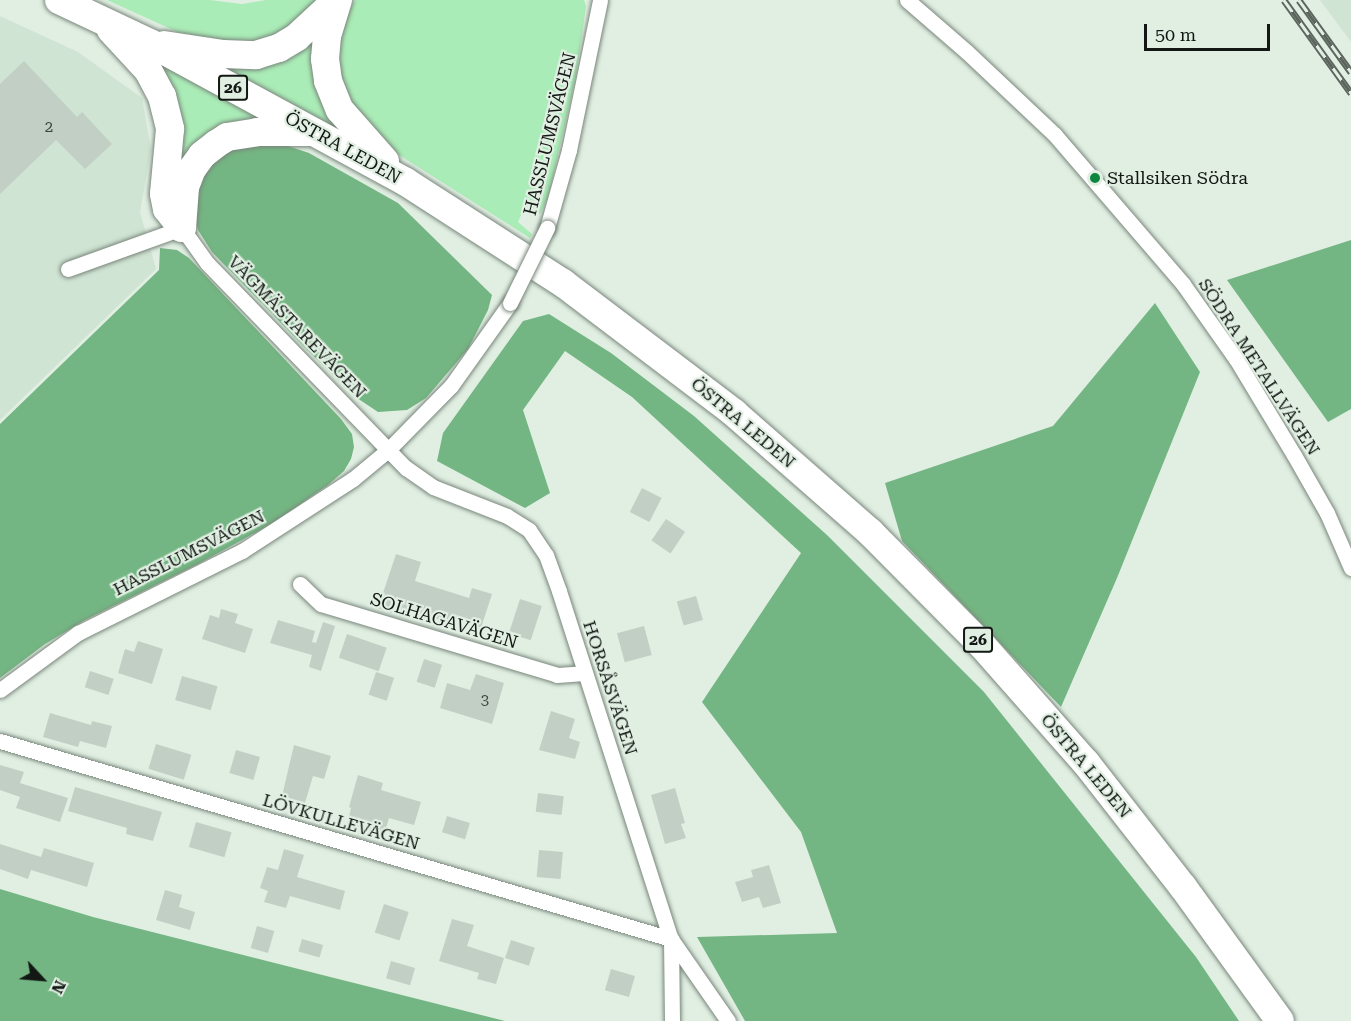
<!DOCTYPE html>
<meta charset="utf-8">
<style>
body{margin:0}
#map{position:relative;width:1351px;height:1021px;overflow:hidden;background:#e1efe3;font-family:"Roboto Serif",serif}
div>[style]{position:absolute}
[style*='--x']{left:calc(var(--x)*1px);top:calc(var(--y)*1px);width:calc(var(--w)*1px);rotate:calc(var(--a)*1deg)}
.built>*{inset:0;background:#d0e4d3}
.green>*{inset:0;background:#aaecb7}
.forest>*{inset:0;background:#74b683}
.building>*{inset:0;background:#c2cfc4;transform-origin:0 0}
.roads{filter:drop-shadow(0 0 2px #79867b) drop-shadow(0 0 2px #79867b)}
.street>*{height:15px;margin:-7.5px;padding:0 7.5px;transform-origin:7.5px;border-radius:7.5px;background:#fff}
.highway>*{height:28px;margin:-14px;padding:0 14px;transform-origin:14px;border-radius:14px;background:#fff}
.rail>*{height:7px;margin-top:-3.5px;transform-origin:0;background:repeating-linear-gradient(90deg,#e1efe3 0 14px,#5c645e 0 28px);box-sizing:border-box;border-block:2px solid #5c645e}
.bridges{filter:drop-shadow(0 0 2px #79867b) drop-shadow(0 0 2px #79867b)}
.street-bridge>*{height:15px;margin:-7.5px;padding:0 7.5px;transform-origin:7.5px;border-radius:7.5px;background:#fff}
.dots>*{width:16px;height:16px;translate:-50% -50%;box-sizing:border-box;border:3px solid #e1efe3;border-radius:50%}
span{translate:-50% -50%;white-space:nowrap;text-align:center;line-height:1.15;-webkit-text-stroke:4.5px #e1efe3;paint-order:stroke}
.number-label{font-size:15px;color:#3f4640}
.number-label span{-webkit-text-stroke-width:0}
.shield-label span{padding:2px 4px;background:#e1efe3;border:2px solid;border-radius:4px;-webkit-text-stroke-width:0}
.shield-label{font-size:16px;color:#131814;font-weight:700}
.street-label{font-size:18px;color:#131814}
.poi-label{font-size:18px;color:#131814}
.left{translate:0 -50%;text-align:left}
.north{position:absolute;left:12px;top:949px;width:60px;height:60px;-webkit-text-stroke:4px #e1efe3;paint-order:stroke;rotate:116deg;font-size:16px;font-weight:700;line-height:24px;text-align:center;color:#131814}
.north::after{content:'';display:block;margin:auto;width:21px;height:27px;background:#131814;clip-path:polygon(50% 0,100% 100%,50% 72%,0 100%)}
.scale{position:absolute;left:1144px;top:24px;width:126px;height:27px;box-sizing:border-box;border:3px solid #131814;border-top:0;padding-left:8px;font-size:18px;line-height:21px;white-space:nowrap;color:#131814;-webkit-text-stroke:4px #e1efe3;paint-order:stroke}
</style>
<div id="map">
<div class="built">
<i style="clip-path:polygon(1320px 0,1351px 0,1351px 42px)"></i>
<i style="clip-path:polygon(0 16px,78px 52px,142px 98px,151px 150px,140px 212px,156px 269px,0 420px)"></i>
</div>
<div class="green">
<i style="clip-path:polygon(107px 0,210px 0,242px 4px,266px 0,321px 0,272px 41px,195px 40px)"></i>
<i style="clip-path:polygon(355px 0,584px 0,586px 6px,576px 76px,548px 198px,540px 214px,532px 207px,522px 213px,518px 222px,532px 234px,530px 238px,374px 139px,354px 118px,334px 69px,340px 23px)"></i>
<i style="clip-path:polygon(319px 28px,345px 133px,221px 65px)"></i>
<i style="clip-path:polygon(155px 62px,210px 91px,266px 121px,180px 177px)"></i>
</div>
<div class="forest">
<i style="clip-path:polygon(279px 143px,309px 153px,398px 203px,492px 295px,488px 310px,468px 349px,426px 398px,407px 410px,378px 412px,357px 398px,304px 347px,212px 252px,198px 230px,193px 209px,200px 171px,227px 147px)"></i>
<i style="clip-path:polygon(1351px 240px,1351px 409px,1328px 422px,1227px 280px)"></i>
<i style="clip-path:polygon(160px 248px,177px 250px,189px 258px,341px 419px,352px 434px,354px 447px,351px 459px,344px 471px,328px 485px,273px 523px,198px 564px,85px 620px,45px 644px,0 678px,0 424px,159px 270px)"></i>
<i style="clip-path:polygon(1155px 303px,1200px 372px,1117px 578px,1061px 707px,902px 541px,885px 483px,1053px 426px)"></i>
<i style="clip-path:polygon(549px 314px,611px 353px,694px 416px,827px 535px,984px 692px,1196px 957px,1239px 1021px,745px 1021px,697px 937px,837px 933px,801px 832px,702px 702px,801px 553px,632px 397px,565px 351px,523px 410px,550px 493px,525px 508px,437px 461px,443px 433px,523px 321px)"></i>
<i style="clip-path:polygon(0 889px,93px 917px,505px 1021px,0 1021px)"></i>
</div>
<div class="building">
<i style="clip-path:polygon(24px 61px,77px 117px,82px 112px,112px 144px,85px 169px,56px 140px,0 194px,0 84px)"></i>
<i style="left:642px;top:488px;width:22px;height:27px;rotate:27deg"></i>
<i style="left:666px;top:519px;width:23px;height:26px;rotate:34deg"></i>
<i style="clip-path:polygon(396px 554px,421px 562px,415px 581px,469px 598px,472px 588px,492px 594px,481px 628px,451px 619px,450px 623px,406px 609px,404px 617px,378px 608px)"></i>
<i style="left:696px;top:596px;width:25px;height:20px;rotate:74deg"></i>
<i style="left:520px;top:599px;width:23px;height:36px;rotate:18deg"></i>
<i style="clip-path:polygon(221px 609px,238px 614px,235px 623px,253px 629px,245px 653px,202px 639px,210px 615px,219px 618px)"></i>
<i style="clip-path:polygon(278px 620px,315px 631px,312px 642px,316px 643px,323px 622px,335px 626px,321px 671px,309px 667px,312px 655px,270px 643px)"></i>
<i style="left:644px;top:626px;width:30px;height:28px;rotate:75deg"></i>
<i style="left:347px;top:634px;width:42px;height:25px;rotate:19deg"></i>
<i style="clip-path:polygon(138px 641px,163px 649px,152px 684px,118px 673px,125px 649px,134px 652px)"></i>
<i style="left:424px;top:659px;width:19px;height:24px;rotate:18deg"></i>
<i style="left:90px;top:671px;width:25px;height:17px;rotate:18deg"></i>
<i style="left:376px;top:672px;width:19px;height:24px;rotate:18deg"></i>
<i style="clip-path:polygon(476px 674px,504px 683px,492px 724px,440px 708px,447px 683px,470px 690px)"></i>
<i style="left:182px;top:676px;width:37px;height:25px;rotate:16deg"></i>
<i style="clip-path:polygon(551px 711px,575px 719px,569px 738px,580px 742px,575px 759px,539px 750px)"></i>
<i style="clip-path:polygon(50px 713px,91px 725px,92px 721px,112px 726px,106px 748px,80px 741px,78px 747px,43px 737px)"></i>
<i style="left:156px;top:744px;width:37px;height:26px;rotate:17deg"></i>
<i style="clip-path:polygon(294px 745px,331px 756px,324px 779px,313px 776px,305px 803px,282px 796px)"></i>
<i style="left:236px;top:750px;width:25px;height:24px;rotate:16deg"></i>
<i style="clip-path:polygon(0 765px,24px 772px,20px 783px,68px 798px,60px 822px,16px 808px,20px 797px,0 790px)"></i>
<i style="clip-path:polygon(358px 775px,383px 783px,381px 790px,421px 802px,414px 825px,389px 818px,384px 835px,347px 825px,351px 808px,349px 807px)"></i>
<i style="clip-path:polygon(75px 787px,162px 812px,153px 841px,126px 834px,127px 828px,68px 811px)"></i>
<i style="clip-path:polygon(675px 788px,685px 823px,681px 824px,686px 838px,665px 844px,651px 795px)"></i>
<i style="left:538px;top:793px;width:26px;height:19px;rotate:7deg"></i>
<i style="left:447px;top:816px;width:24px;height:17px;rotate:17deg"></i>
<i style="left:196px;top:822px;width:37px;height:26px;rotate:16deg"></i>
<i style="clip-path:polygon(0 844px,41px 857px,44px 848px,94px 863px,87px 887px,31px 870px,28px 879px,0 869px)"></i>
<i style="clip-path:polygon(284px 849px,304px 855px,297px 877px,345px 891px,340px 910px,290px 896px,286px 908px,264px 902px,268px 891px,260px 888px,267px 867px,278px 870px)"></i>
<i style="left:539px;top:850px;width:24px;height:27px;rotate:5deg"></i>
<i style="clip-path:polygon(769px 865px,781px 903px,763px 908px,759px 897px,742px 902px,735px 882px,753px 877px,751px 870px)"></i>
<i style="clip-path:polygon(165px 890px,182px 895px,179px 907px,195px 912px,190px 930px,156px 920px)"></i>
<i style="left:384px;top:904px;width:26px;height:30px;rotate:18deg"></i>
<i style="clip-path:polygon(452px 919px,474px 925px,467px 946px,504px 958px,496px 984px,477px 979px,479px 973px,439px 961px)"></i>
<i style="left:257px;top:926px;width:18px;height:23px;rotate:16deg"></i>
<i style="left:302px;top:939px;width:22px;height:13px;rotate:16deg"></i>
<i style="left:511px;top:940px;width:25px;height:19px;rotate:18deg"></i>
<i style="left:391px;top:961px;width:25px;height:18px;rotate:16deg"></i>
<i style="left:611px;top:969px;width:25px;height:22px;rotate:16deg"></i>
</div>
<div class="roads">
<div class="street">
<i style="--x:907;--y:0;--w:79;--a:40.9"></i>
<i style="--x:967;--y:52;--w:121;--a:43.3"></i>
<i style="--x:1055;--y:135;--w:196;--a:49.3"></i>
<i style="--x:1183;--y:284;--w:92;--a:54.8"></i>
<i style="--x:1236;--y:359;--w:112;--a:58.9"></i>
<i style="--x:1294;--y:455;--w:67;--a:60.4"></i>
<i style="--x:1327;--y:513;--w:60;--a:66.4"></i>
<i style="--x:547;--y:228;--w:81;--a:-74.2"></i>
<i style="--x:569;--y:150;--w:153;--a:-78.3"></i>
<i style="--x:68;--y:269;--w:121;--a:-19.8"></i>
<i style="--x:182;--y:228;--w:43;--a:54.5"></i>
<i style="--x:207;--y:263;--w:286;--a:45.9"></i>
<i style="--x:406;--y:468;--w:33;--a:35"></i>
<i style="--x:433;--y:487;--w:79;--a:21.4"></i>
<i style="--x:507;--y:516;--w:26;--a:32"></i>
<i style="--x:529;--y:530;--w:30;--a:56"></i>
<i style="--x:546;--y:555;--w:38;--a:70"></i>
<i style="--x:559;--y:591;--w:366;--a:72.2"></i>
<i style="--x:671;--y:939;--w:82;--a:89.3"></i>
<i style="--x:300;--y:584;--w:29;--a:44"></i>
<i style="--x:321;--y:604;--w:246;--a:16.7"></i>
<i style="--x:557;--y:675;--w:27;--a:-4"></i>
<i style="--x:0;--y:690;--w:97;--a:-36.2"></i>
<i style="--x:78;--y:633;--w:183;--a:-26.6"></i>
<i style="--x:242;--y:551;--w:132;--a:-33"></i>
<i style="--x:353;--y:479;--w:45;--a:-39.6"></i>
<i style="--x:388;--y:450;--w:90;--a:-45.5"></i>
<i style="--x:451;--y:386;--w:102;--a:-54.6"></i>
<i style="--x:0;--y:741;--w:700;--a:16.44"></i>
<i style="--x:671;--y:939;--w:100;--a:55.2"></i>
</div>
<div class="highway">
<i style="--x:59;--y:0;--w:101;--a:25.3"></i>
<i style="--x:150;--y:43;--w:291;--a:28.5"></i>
<i style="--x:406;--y:182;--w:187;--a:32.8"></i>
<i style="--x:563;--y:283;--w:215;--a:37.2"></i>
<i style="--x:734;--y:413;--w:181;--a:41.2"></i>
<i style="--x:870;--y:532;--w:158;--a:45.3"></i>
<i style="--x:981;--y:644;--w:159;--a:48.6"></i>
<i style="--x:1086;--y:763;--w:157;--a:52"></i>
<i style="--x:1183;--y:887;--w:165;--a:54.1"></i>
<i style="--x:338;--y:0;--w:38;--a:107"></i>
<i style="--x:327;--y:36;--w:23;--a:95"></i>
<i style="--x:325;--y:59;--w:22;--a:82"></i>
<i style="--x:328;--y:81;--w:31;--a:68"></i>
<i style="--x:340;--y:110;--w:68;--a:48.6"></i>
<i style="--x:111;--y:30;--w:54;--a:47.2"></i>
<i style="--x:148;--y:70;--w:30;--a:62"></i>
<i style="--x:162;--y:96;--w:34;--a:76"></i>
<i style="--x:170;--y:129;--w:65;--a:95.3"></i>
<i style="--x:164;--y:194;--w:15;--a:79"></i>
<i style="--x:167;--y:209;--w:24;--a:52"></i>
<i style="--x:164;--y:45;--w:60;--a:8.7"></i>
<i style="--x:223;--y:54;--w:33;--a:2"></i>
<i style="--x:256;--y:55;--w:24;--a:-17"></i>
<i style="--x:279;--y:48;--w:21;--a:-31"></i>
<i style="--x:297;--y:37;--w:54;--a:-42.8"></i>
<i style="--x:182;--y:228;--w:41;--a:-85.8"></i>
<i style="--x:185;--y:187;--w:19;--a:-69"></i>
<i style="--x:192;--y:169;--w:17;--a:-54"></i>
<i style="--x:202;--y:155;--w:18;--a:-38"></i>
<i style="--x:216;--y:144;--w:13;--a:-32"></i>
<i style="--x:227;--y:137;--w:30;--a:-9"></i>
<i style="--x:257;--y:132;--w:56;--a:0"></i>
</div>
</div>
<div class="rail">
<i style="--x:1284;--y:0;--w:115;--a:54.2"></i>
<i style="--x:1299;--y:0;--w:89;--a:54.2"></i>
</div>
<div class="bridges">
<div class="street-bridge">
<i style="--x:510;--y:303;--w:84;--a:-63.7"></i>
</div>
</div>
<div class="dots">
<i style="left:1095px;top:178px;background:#0e853f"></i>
</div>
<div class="number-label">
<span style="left:49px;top:128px">2</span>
<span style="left:485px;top:701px">3</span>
</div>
<div class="shield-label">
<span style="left:233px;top:88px">26</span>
<span style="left:978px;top:640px">26</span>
</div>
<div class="street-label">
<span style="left:550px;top:134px;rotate:-76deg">HASSLUMSVÄGEN</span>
<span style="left:343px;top:148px;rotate:29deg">ÖSTRA LEDEN</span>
<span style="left:297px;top:327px;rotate:46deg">VÄGMÄSTAREVÄGEN</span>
<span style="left:1259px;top:367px;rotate:57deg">SÖDRA METALLVÄGEN</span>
<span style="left:743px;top:423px;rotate:40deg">ÖSTRA LEDEN</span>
<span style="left:189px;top:553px;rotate:-27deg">HASSLUMSVÄGEN</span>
<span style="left:444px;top:621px;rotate:17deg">SOLHAGAVÄGEN</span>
<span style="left:610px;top:688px;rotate:72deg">HORSÅSVÄGEN</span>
<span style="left:1086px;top:766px;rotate:50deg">ÖSTRA LEDEN</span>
<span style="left:341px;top:822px;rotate:16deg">LÖVKULLEVÄGEN</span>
</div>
<div class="poi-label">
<span class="left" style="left:1107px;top:178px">Stallsiken Södra</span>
</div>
<div class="north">N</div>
<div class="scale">50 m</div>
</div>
